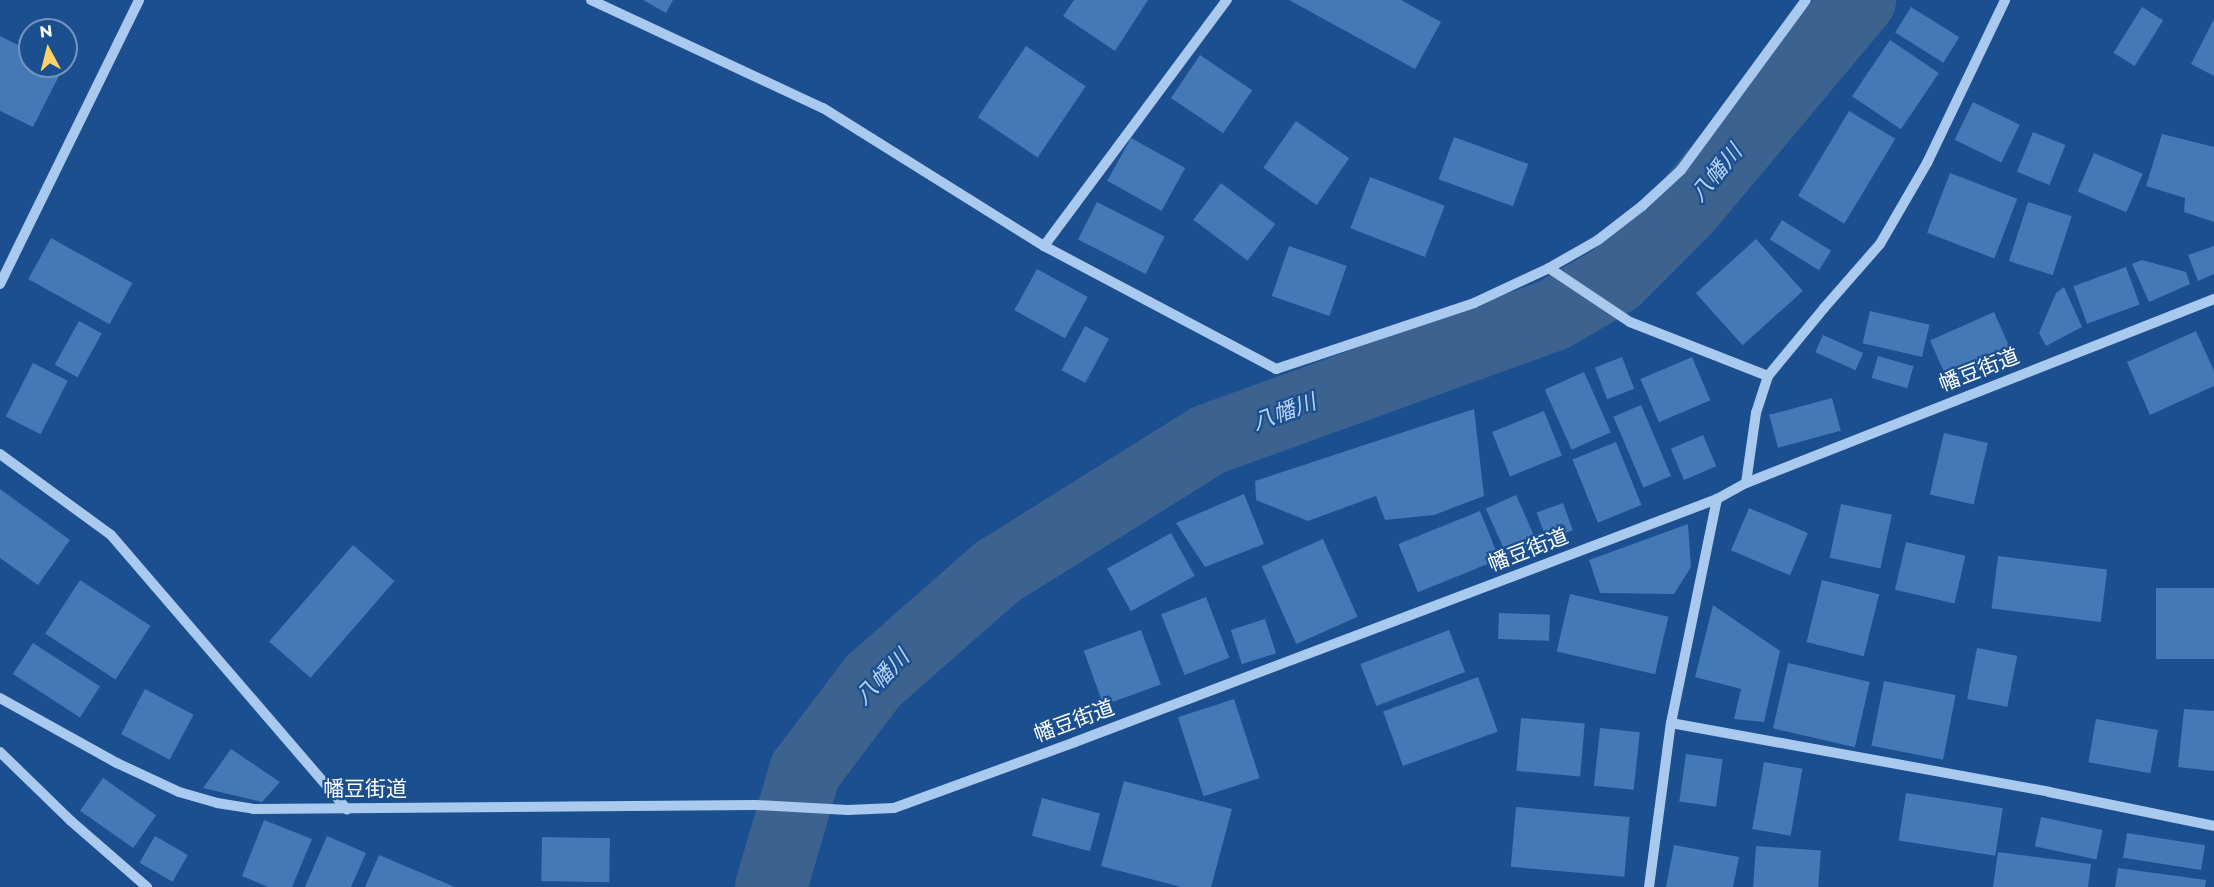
<!DOCTYPE html>
<meta charset="utf-8">
<style>
body{margin:0}
#map{position:relative;width:2214px;height:887px;overflow:hidden;background:#1b4f8f;font-family:Montserrat,"Noto Sans JP",sans-serif}
div>[style]{position:absolute}
[style*='--x']{left:calc(var(--x)*1px);top:calc(var(--y)*1px);width:calc(var(--w)*1px);rotate:calc(var(--a)*1deg)}
.river>*{height:72px;margin:-36px;padding:0 36px;transform-origin:36px;border-radius:36px;background:#3c6290}
.building>*{inset:0;background:#4478b7;transform-origin:0 0}
.minor>*{height:10px;margin:-5px;padding:0 5px;transform-origin:5px;border-radius:5px;background:#a9c9ee}
span{translate:-50% -50%;white-space:nowrap;text-align:center;line-height:1.15;-webkit-text-stroke:4.5px #1b4f8f;paint-order:stroke}
.street-label{font-size:21px;color:#fff}
.water-label{font-size:22px;color:#b5d3f5;font-style:italic}
.north{position:absolute;left:18px;top:18px;width:60px;height:60px;box-sizing:border-box;background:#1b4f8f;border:2px solid #7695bc;border-radius:50%;rotate:353deg;font-size:16px;font-weight:700;line-height:24px;text-align:center;color:#fff}
.north::after{content:'';display:block;margin:auto;width:21px;height:27px;background:#ffd166;clip-path:polygon(50% 0,100% 100%,50% 72%,0 100%)}
</style>
<div id="map">
<div class="river">
<i style="--x:771;--y:887;--w:121;--a:-73.7"></i>
<i style="--x:805;--y:771;--w:113;--a:-52.9"></i>
<i style="--x:873;--y:681;--w:165;--a:-41.3"></i>
<i style="--x:997;--y:572;--w:249;--a:-32"></i>
<i style="--x:1208;--y:440;--w:367;--a:-19.9"></i>
<i style="--x:1553;--y:315;--w:72;--a:-30.1"></i>
<i style="--x:1615;--y:279;--w:102;--a:-45"></i>
<i style="--x:1687;--y:207;--w:270;--a:-50.1"></i>
</div>
<div class="building">
<i style="clip-path:polygon(643px 0,673px 0,666px 13px)"></i>
<i style="clip-path:polygon(1074px 0,1148px 0,1115px 51px,1063px 16px)"></i>
<i style="clip-path:polygon(1289px 0,1401px 0,1441px 22px,1415px 69px)"></i>
<i style="left:1911px;top:7px;width:57px;height:30px;rotate:32deg"></i>
<i style="left:2142px;top:7px;width:25px;height:54px;rotate:32deg"></i>
<i style="clip-path:polygon(2214px 19px,2214px 76px,2191px 64px)"></i>
<i style="clip-path:polygon(0 36px,30px 51px,30px 66px,63px 68px,33px 127px,0 111px)"></i>
<i style="left:1890px;top:40px;width:59px;height:68px;rotate:34deg"></i>
<i style="left:1026px;top:46px;width:72px;height:86px;rotate:34deg"></i>
<i style="left:1200px;top:55px;width:63px;height:52px;rotate:34deg"></i>
<i style="left:1973px;top:102px;width:52px;height:42px;rotate:26deg"></i>
<i style="left:1849px;top:111px;width:54px;height:99px;rotate:31deg"></i>
<i style="left:1296px;top:121px;width:65px;height:57px;rotate:35deg"></i>
<i style="left:2033px;top:132px;width:35px;height:43px;rotate:22deg"></i>
<i style="clip-path:polygon(2162px 134px,2214px 147px,2214px 222px,2184px 212px,2185px 198px,2146px 186px)"></i>
<i style="left:1454px;top:137px;width:79px;height:45px;rotate:20deg"></i>
<i style="left:1131px;top:138px;width:62px;height:49px;rotate:29deg"></i>
<i style="left:2094px;top:153px;width:53px;height:42px;rotate:23deg"></i>
<i style="left:1950px;top:173px;width:72px;height:64px;rotate:21deg"></i>
<i style="left:1370px;top:177px;width:80px;height:55px;rotate:21deg"></i>
<i style="left:1221px;top:183px;width:68px;height:46px;rotate:37deg"></i>
<i style="left:1097px;top:202px;width:76px;height:42px;rotate:27deg"></i>
<i style="left:2028px;top:202px;width:46px;height:62px;rotate:18deg"></i>
<i style="left:1782px;top:220px;width:58px;height:23px;rotate:32deg"></i>
<i style="left:51px;top:238px;width:93px;height:47px;rotate:29deg"></i>
<i style="left:1756px;top:239px;width:70px;height:81px;rotate:48deg"></i>
<i style="left:1289px;top:246px;width:61px;height:53px;rotate:19deg"></i>
<i style="clip-path:polygon(2214px 246px,2214px 274px,2198px 281px,2188px 255px)"></i>
<i style="clip-path:polygon(2142px 260px,2186px 272px,2190px 284px,2149px 302px,2132px 264px)"></i>
<i style="left:2126px;top:267px;width:40px;height:56px;rotate:70deg"></i>
<i style="left:1037px;top:269px;width:58px;height:47px;rotate:29deg"></i>
<i style="clip-path:polygon(2064px 287px,2082px 327px,2046px 346px,2039px 333px,2056px 293px)"></i>
<i style="left:1870px;top:311px;width:61px;height:33px;rotate:13deg"></i>
<i style="left:1994px;top:312px;width:47px;height:70px;rotate:66deg"></i>
<i style="left:79px;top:321px;width:26px;height:50px;rotate:29deg"></i>
<i style="left:1085px;top:326px;width:27px;height:50px;rotate:28deg"></i>
<i style="clip-path:polygon(2196px 331px,2214px 371px,2214px 386px,2150px 415px,2127px 362px)"></i>
<i style="left:1823px;top:335px;width:44px;height:19px;rotate:24deg"></i>
<i style="left:1878px;top:356px;width:37px;height:23px;rotate:16deg"></i>
<i style="left:1622px;top:357px;width:34px;height:29px;rotate:69deg"></i>
<i style="left:1692px;top:357px;width:47px;height:56px;rotate:67deg"></i>
<i style="left:33px;top:363px;width:39px;height:60px;rotate:27deg"></i>
<i style="left:1584px;top:372px;width:66px;height:43px;rotate:66deg"></i>
<i style="left:1832px;top:398px;width:34px;height:65px;rotate:75deg"></i>
<i style="left:1641px;top:405px;width:77px;height:30px;rotate:67deg"></i>
<i style="clip-path:polygon(1474px 409px,1484px 496px,1434px 515px,1385px 520px,1376px 496px,1308px 521px,1256px 500px,1255px 481px)"></i>
<i style="left:1544px;top:411px;width:48px;height:56px;rotate:68deg"></i>
<i style="left:1944px;top:433px;width:45px;height:63px;rotate:13deg"></i>
<i style="left:1703px;top:435px;width:34px;height:35px;rotate:67deg"></i>
<i style="left:1616px;top:442px;width:68px;height:47px;rotate:68deg"></i>
<i style="clip-path:polygon(0 489px,70px 540px,38px 585px,0 558px)"></i>
<i style="clip-path:polygon(1244px 494px,1264px 544px,1205px 567px,1176px 523px)"></i>
<i style="left:1516px;top:495px;width:52px;height:33px;rotate:66deg"></i>
<i style="left:1563px;top:503px;width:29px;height:28px;rotate:70deg"></i>
<i style="left:1841px;top:504px;width:52px;height:55px;rotate:12deg"></i>
<i style="left:1749px;top:508px;width:64px;height:46px;rotate:23deg"></i>
<i style="left:1480px;top:511px;width:52px;height:88px;rotate:68deg"></i>
<i style="clip-path:polygon(1688px 524px,1691px 567px,1674px 594px,1600px 593px,1589px 560px)"></i>
<i style="left:1171px;top:533px;width:49px;height:73px;rotate:61deg"></i>
<i style="left:1323px;top:539px;width:85px;height:67px;rotate:66deg"></i>
<i style="left:1906px;top:542px;width:61px;height:49px;rotate:13deg"></i>
<i style="left:353px;top:545px;width:55px;height:128px;rotate:41deg"></i>
<i style="left:1998px;top:556px;width:110px;height:53px;rotate:7deg"></i>
<i style="left:80px;top:580px;width:84px;height:64px;rotate:33deg"></i>
<i style="left:1822px;top:580px;width:59px;height:64px;rotate:14deg"></i>
<i style="left:2214px;top:588px;width:71px;height:58px;rotate:90deg"></i>
<i style="left:1570px;top:594px;width:101px;height:59px;rotate:13deg"></i>
<i style="left:1206px;top:597px;width:65px;height:48px;rotate:69deg"></i>
<i style="clip-path:polygon(1713px 605px,1780px 651px,1764px 722px,1734px 719px,1741px 689px,1695px 677px)"></i>
<i style="left:1499px;top:613px;width:51px;height:26px;rotate:2deg"></i>
<i style="left:1265px;top:619px;width:36px;height:36px;rotate:72deg"></i>
<i style="left:1141px;top:630px;width:58px;height:61px;rotate:70deg"></i>
<i style="left:1449px;top:630px;width:45px;height:95px;rotate:69deg"></i>
<i style="left:33px;top:643px;width:80px;height:37px;rotate:33deg"></i>
<i style="left:1977px;top:648px;width:41px;height:52px;rotate:11deg"></i>
<i style="left:1788px;top:663px;width:84px;height:67px;rotate:13deg"></i>
<i style="left:1478px;top:677px;width:58px;height:101px;rotate:70deg"></i>
<i style="left:1884px;top:681px;width:73px;height:66px;rotate:11deg"></i>
<i style="left:145px;top:689px;width:55px;height:51px;rotate:28deg"></i>
<i style="left:1234px;top:699px;width:83px;height:59px;rotate:72deg"></i>
<i style="clip-path:polygon(2184px 709px,2214px 711px,2214px 771px,2178px 767px)"></i>
<i style="left:1521px;top:718px;width:64px;height:53px;rotate:5deg"></i>
<i style="left:2096px;top:719px;width:63px;height:44px;rotate:10deg"></i>
<i style="left:1600px;top:728px;width:40px;height:58px;rotate:6deg"></i>
<i style="clip-path:polygon(231px 749px,280px 782px,262px 802px,203px 788px)"></i>
<i style="left:1686px;top:754px;width:37px;height:48px;rotate:8deg"></i>
<i style="left:1764px;top:762px;width:39px;height:68px;rotate:10deg"></i>
<i style="left:103px;top:778px;width:65px;height:40px;rotate:35deg"></i>
<i style="clip-path:polygon(1124px 781px,1232px 809px,1211px 887px,1181px 887px,1101px 866px)"></i>
<i style="left:1906px;top:793px;width:98px;height:48px;rotate:9deg"></i>
<i style="left:1042px;top:798px;width:60px;height:39px;rotate:15deg"></i>
<i style="left:1516px;top:807px;width:114px;height:60px;rotate:5deg"></i>
<i style="left:2041px;top:817px;width:63px;height:30px;rotate:12deg"></i>
<i style="clip-path:polygon(264px 820px,312px 839px,292px 887px,268px 887px,242px 876px)"></i>
<i style="left:2127px;top:833px;width:79px;height:25px;rotate:9deg"></i>
<i style="left:155px;top:836px;width:38px;height:31px;rotate:30deg"></i>
<i style="clip-path:polygon(327px 836px,366px 853px,351px 887px,305px 887px)"></i>
<i style="left:542px;top:837px;width:68px;height:44px;rotate:1deg"></i>
<i style="clip-path:polygon(1674px 845px,1739px 857px,1733px 887px,1666px 887px)"></i>
<i style="left:1756px;top:846px;width:65px;height:41px;rotate:4deg"></i>
<i style="clip-path:polygon(1998px 852px,2091px 864px,2088px 887px,1993px 887px)"></i>
<i style="clip-path:polygon(379px 855px,455px 887px,365px 887px)"></i>
<i style="clip-path:polygon(2118px 868px,2206px 880px,2205px 887px,2115px 887px)"></i>
</div>
<div class="minor">
<i style="--x:591;--y:0;--w:256;--a:25"></i>
<i style="--x:823;--y:108;--w:261;--a:32"></i>
<i style="--x:1044;--y:246;--w:263;--a:27.9"></i>
<i style="--x:1276;--y:369;--w:209;--a:-18.4"></i>
<i style="--x:1474;--y:303;--w:83;--a:-25"></i>
<i style="--x:1549;--y:268;--w:97;--a:33.7"></i>
<i style="--x:1630;--y:322;--w:148;--a:21.4"></i>
<i style="--x:1044;--y:246;--w:307;--a:-53.4"></i>
<i style="--x:1549;--y:268;--w:56;--a:-29.7"></i>
<i style="--x:1598;--y:240;--w:56;--a:-37.7"></i>
<i style="--x:1642;--y:206;--w:53;--a:-42.7"></i>
<i style="--x:1681;--y:170;--w:211;--a:-53.7"></i>
<i style="--x:0;--y:284;--w:316;--a:-63.9"></i>
<i style="--x:0;--y:454;--w:137;--a:36.1"></i>
<i style="--x:111;--y:535;--w:362;--a:49.3"></i>
<i style="--x:1746;--y:483;--w:71;--a:-81.9"></i>
<i style="--x:1756;--y:413;--w:39;--a:-72"></i>
<i style="--x:1768;--y:376;--w:88;--a:-50.5"></i>
<i style="--x:1824;--y:308;--w:85;--a:-48.8"></i>
<i style="--x:1880;--y:244;--w:94;--a:-59.9"></i>
<i style="--x:1927;--y:163;--w:181;--a:-64.4"></i>
<i style="--x:0;--y:698;--w:134;--a:29.1"></i>
<i style="--x:117;--y:763;--w:68;--a:25.1"></i>
<i style="--x:179;--y:792;--w:40;--a:16"></i>
<i style="--x:217;--y:803;--w:36;--a:9"></i>
<i style="--x:253;--y:809;--w:503;--a:-0.46"></i>
<i style="--x:756;--y:805;--w:92;--a:3.1"></i>
<i style="--x:848;--y:810;--w:46;--a:-2.5"></i>
<i style="--x:894;--y:808;--w:193;--a:-20"></i>
<i style="--x:1075;--y:742;--w:686;--a:-20.73"></i>
<i style="--x:1717;--y:499;--w:33;--a:-29"></i>
<i style="--x:1746;--y:483;--w:503;--a:-21.46"></i>
<i style="--x:1671;--y:723;--w:384;--a:10.3"></i>
<i style="--x:2049;--y:792;--w:168;--a:11.6"></i>
<i style="--x:0;--y:752;--w:99;--a:44.2"></i>
<i style="--x:71;--y:821;--w:101;--a:41"></i>
<i style="--x:1649;--y:887;--w:165;--a:-82.4"></i>
<i style="--x:1671;--y:723;--w:229;--a:-78.4"></i>
</div>
<div class="street-label">
<span style="left:1979px;top:370px;rotate:-21deg">幡豆街道</span>
<span style="left:1528px;top:550px;rotate:-21deg">幡豆街道</span>
<span style="left:1074px;top:721px;rotate:-20deg">幡豆街道</span>
<span style="left:365px;top:789px">幡豆街道</span>
</div>
<div class="water-label">
<span style="left:1716px;top:173px;rotate:-50deg">八幡川</span>
<span style="left:1284px;top:412px;rotate:-20deg">八幡川</span>
<span style="left:882px;top:677px;rotate:-46deg">八幡川</span>
</div>
<div class="north">N</div>
</div>
